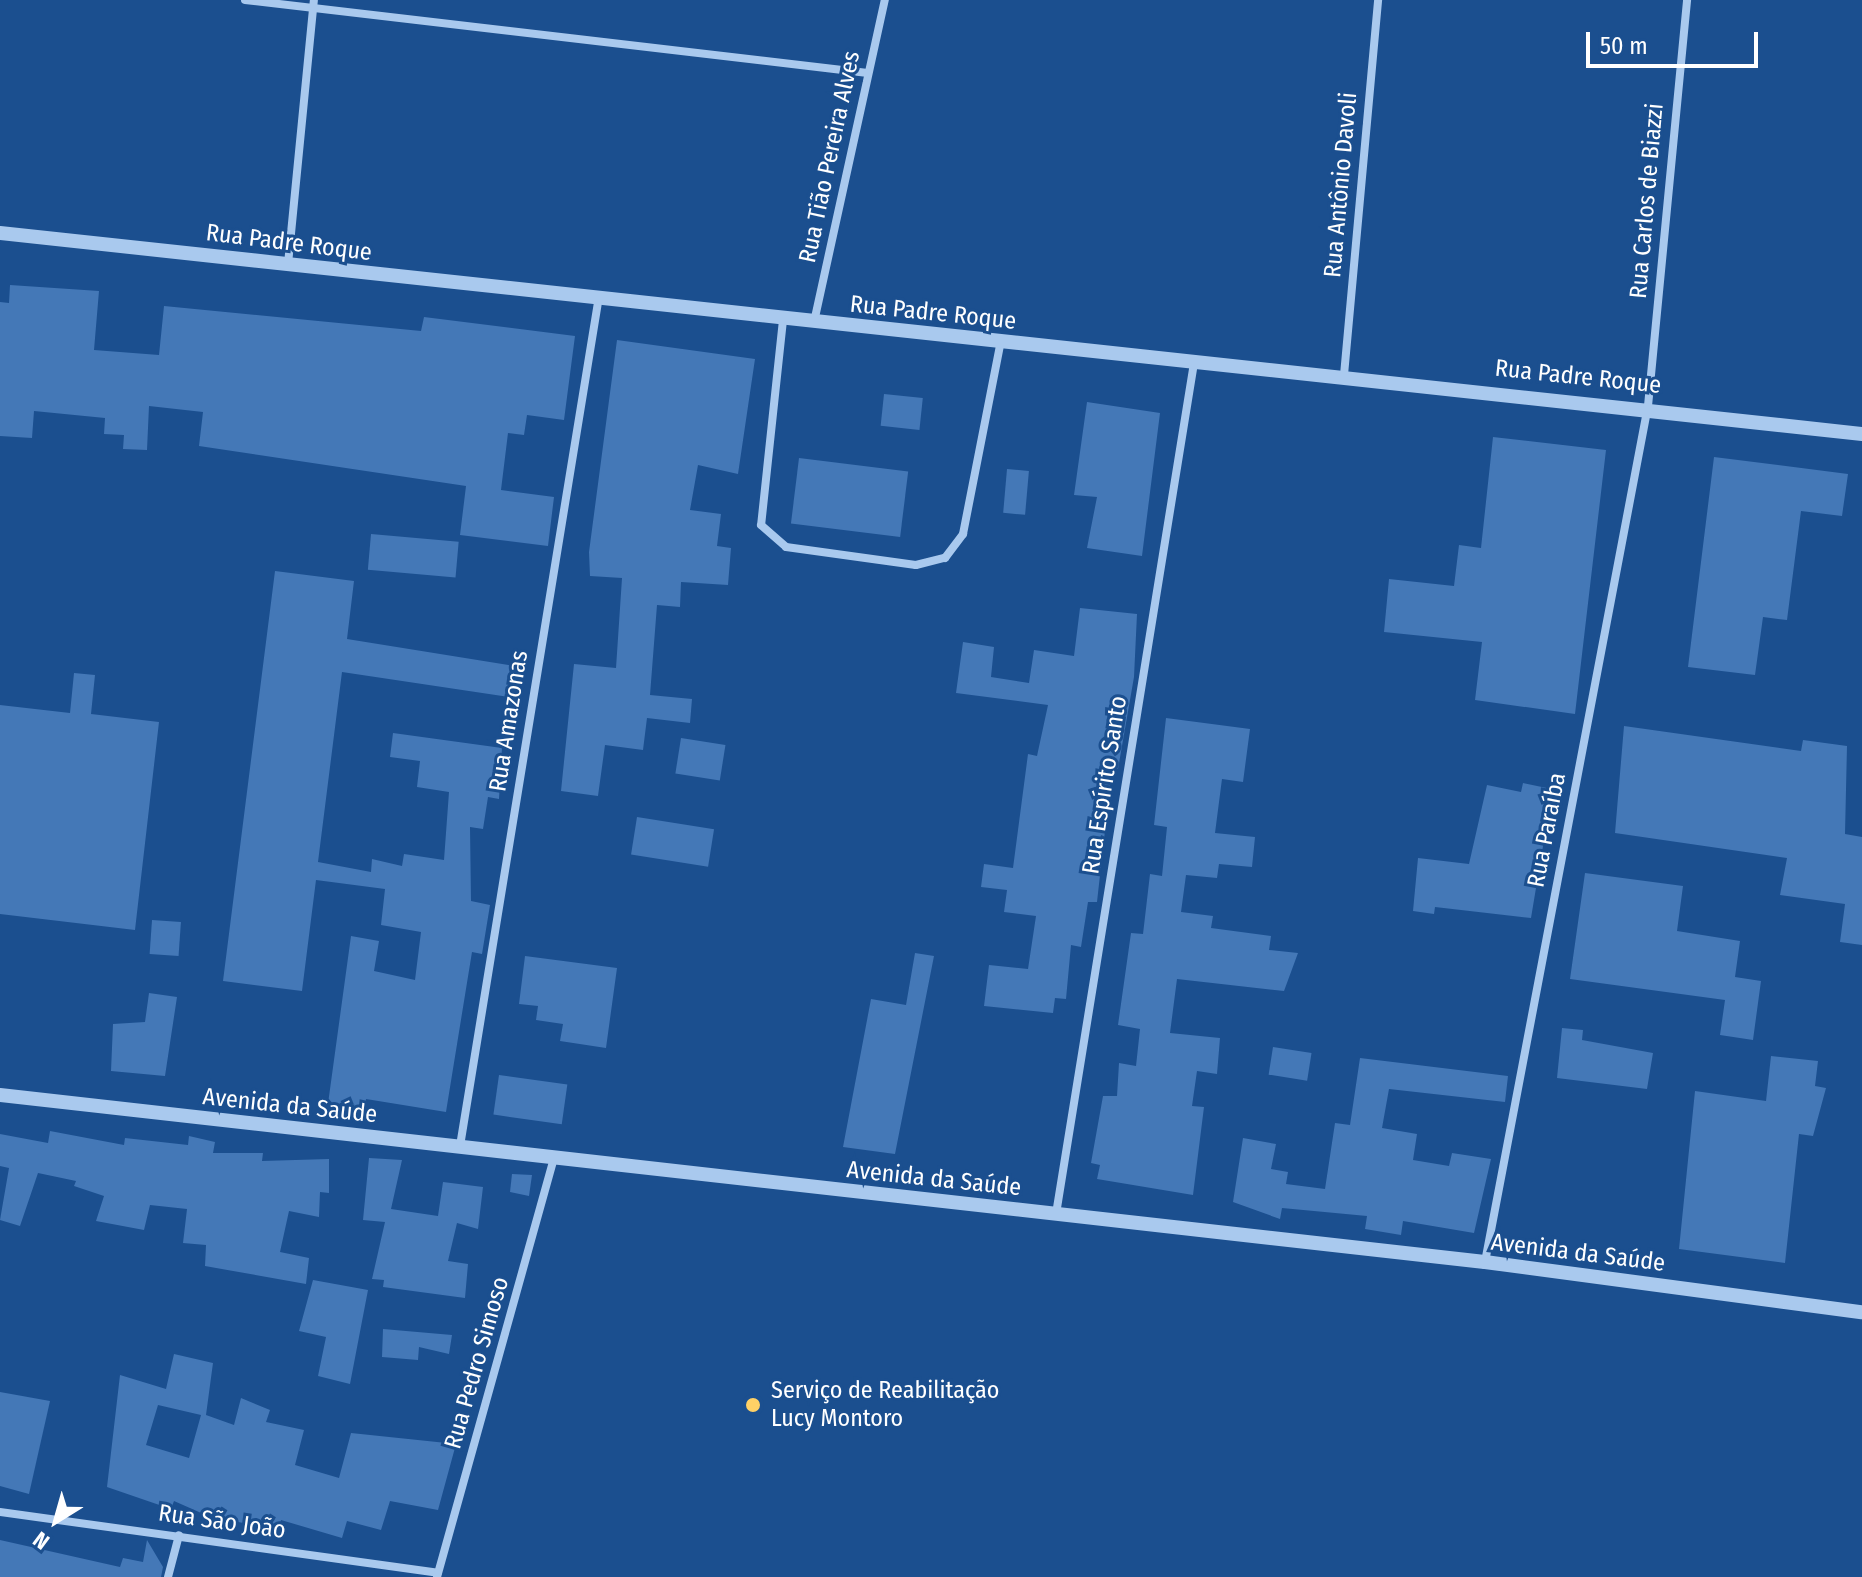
<!DOCTYPE html>
<meta charset="utf-8">
<style>
body{margin:0}
#map{position:relative;width:1862px;height:1577px;overflow:hidden;background:#1b4f8f;font-family:"Fira Sans Condensed",sans-serif}
div>[style]{position:absolute}
[style*='--x']{left:calc(var(--x)*1px);top:calc(var(--y)*1px);width:calc(var(--w)*1px);rotate:calc(var(--a)*1deg)}
.building>*{inset:0;background:#4478b7;transform-origin:0 0}
.minor>*{height:8px;margin:-4px;padding:0 4px;transform-origin:4px;border-radius:4px;background:#a9c9ee}
.tertiary>*{height:14px;margin:-7px;padding:0 7px;transform-origin:7px;border-radius:7px;background:#a9c9ee}
.dots>*{width:22px;height:22px;translate:-50% -50%;box-sizing:border-box;border:4px solid #1b4f8f;border-radius:50%}
span{translate:-50% -50%;white-space:nowrap;text-align:center;line-height:1.15;-webkit-text-stroke:6px #1b4f8f;paint-order:stroke}
.street-label{font-size:24px;color:#fff}
.poi-label{font-size:24px;color:#fff}
.left{translate:0 -50%;text-align:left}
.north{position:absolute;left:16px;top:1481px;width:80px;height:80px;-webkit-text-stroke:6px #1b4f8f;paint-order:stroke;rotate:217deg;font-size:22px;font-weight:700;line-height:32px;text-align:center;color:#fff}
.north::after{content:'';display:block;margin:auto;width:28px;height:36px;background:#fff;clip-path:polygon(50% 0,100% 100%,50% 72%,0 100%)}
.scale{position:absolute;left:1586px;top:32px;width:172px;height:36px;box-sizing:border-box;border:4px solid #fff;border-top:0;padding-left:10px;font-size:24px;line-height:28px;white-space:nowrap;color:#fff;-webkit-text-stroke:6px #1b4f8f;paint-order:stroke}
</style>
<div id="map">
<div class="building">
<i style="clip-path:polygon(10px 285px,99px 291px,94px 350px,159px 355px,164px 306px,421px 331px,424px 317px,575px 336px,564px 420px,527px 415px,524px 435px,508px 433px,501px 490px,554px 497px,548px 546px,460px 535px,466px 486px,199px 446px,203px 412px,149px 406px,147px 450px,123px 449px,124px 435px,104px 434px,105px 418px,34px 411px,32px 438px,0 436px,0 302px,9px 303px)"></i>
<i style="clip-path:polygon(617px 340px,755px 359px,738px 474px,698px 465px,690px 510px,721px 514px,717px 546px,731px 548px,728px 585px,681px 582px,680px 607px,657px 605px,650px 695px,692px 699px,690px 723px,647px 718px,643px 750px,605px 745px,598px 796px,561px 791px,574px 664px,616px 668px,622px 578px,590px 576px,589px 552px)"></i>
<i style="left:884px;top:394px;width:39px;height:32px;rotate:6deg"></i>
<i style="clip-path:polygon(1087px 402px,1160px 413px,1142px 556px,1087px 548px,1097px 497px,1074px 495px)"></i>
<i style="clip-path:polygon(1493px 437px,1606px 450px,1575px 714px,1475px 700px,1482px 642px,1384px 632px,1389px 579px,1454px 586px,1459px 545px,1481px 548px)"></i>
<i style="clip-path:polygon(1714px 457px,1848px 474px,1842px 516px,1801px 511px,1787px 620px,1763px 617px,1755px 675px,1688px 667px)"></i>
<i style="left:799px;top:458px;width:110px;height:66px;rotate:7deg"></i>
<i style="left:1007px;top:469px;width:22px;height:44px;rotate:5deg"></i>
<i style="left:371px;top:534px;width:88px;height:36px;rotate:5deg"></i>
<i style="clip-path:polygon(275px 571px,354px 581px,347px 639px,514px 666px,509px 697px,342px 672px,318px 862px,371px 872px,372px 859px,402px 866px,404px 854px,444px 860px,449px 792px,417px 787px,420px 761px,390px 757px,393px 733px,502px 748px,499px 799px,488px 797px,483px 829px,470px 827px,471px 901px,490px 905px,482px 954px,472px 952px,446px 1112px,366px 1099px,365px 1112px,327px 1111px,351px 936px,379px 941px,374px 971px,415px 980px,421px 932px,381px 925px,385px 889px,316px 880px,302px 991px,223px 981px)"></i>
<i style="clip-path:polygon(1080px 608px,1137px 614px,1134px 677px,1118px 769px,1112px 768px,1097px 902px,1088px 902px,1081px 947px,1071px 945px,1066px 999px,1055px 998px,1053px 1013px,984px 1006px,989px 965px,1028px 969px,1036px 916px,1004px 912px,1007px 890px,981px 887px,984px 864px,1013px 868px,1028px 754px,1037px 756px,1048px 705px,956px 693px,963px 642px,994px 647px,991px 677px,1029px 683px,1034px 650px,1074px 656px)"></i>
<i style="clip-path:polygon(74px 673px,95px 675px,91px 714px,159px 722px,135px 930px,0 914px,0 705px,70px 713px)"></i>
<i style="clip-path:polygon(1166px 718px,1250px 729px,1243px 782px,1222px 779px,1215px 833px,1255px 837px,1252px 867px,1219px 864px,1217px 878px,1186px 875px,1181px 912px,1213px 916px,1211px 928px,1271px 936px,1269px 950px,1298px 953px,1284px 991px,1177px 979px,1170px 1033px,1220px 1038px,1217px 1074px,1197px 1071px,1192px 1106px,1204px 1107px,1193px 1195px,1097px 1179px,1100px 1165px,1091px 1163px,1103px 1096px,1117px 1096px,1119px 1063px,1136px 1066px,1140px 1029px,1118px 1025px,1131px 933px,1143px 934px,1150px 874px,1162px 876px,1167px 827px,1154px 825px)"></i>
<i style="clip-path:polygon(1624px 726px,1801px 751px,1803px 740px,1847px 746px,1845px 834px,1862px 837px,1862px 945px,1840px 942px,1845px 904px,1780px 895px,1787px 858px,1615px 833px)"></i>
<i style="left:681px;top:738px;width:45px;height:36px;rotate:9deg"></i>
<i style="clip-path:polygon(1523px 783px,1561px 791px,1556px 812px,1549px 810px,1531px 918px,1435px 907px,1434px 914px,1413px 911px,1418px 858px,1469px 864px,1487px 785px,1521px 792px)"></i>
<i style="left:637px;top:817px;width:78px;height:38px;rotate:9deg"></i>
<i style="clip-path:polygon(1585px 873px,1683px 886px,1677px 931px,1740px 941px,1735px 977px,1761px 981px,1753px 1040px,1720px 1035px,1725px 1000px,1570px 979px)"></i>
<i style="left:152px;top:920px;width:29px;height:34px;rotate:4deg"></i>
<i style="clip-path:polygon(915px 953px,934px 956px,895px 1154px,843px 1147px,871px 999px,906px 1005px)"></i>
<i style="clip-path:polygon(525px 956px,617px 968px,606px 1048px,560px 1041px,563px 1024px,536px 1020px,538px 1006px,519px 1004px)"></i>
<i style="clip-path:polygon(149px 993px,177px 997px,165px 1076px,111px 1071px,113px 1024px,145px 1022px)"></i>
<i style="clip-path:polygon(1562px 1028px,1583px 1030px,1582px 1040px,1653px 1053px,1647px 1089px,1557px 1078px)"></i>
<i style="left:1273px;top:1047px;width:39px;height:28px;rotate:9deg"></i>
<i style="clip-path:polygon(1771px 1056px,1818px 1061px,1815px 1086px,1826px 1088px,1813px 1136px,1799px 1134px,1785px 1263px,1679px 1249px,1695px 1091px,1766px 1101px)"></i>
<i style="clip-path:polygon(1360px 1058px,1508px 1076px,1505px 1102px,1389px 1089px,1382px 1128px,1417px 1134px,1413px 1160px,1449px 1166px,1452px 1153px,1491px 1159px,1474px 1233px,1403px 1221px,1401px 1235px,1365px 1229px,1367px 1216px,1282px 1208px,1280px 1219px,1233px 1202px,1243px 1138px,1276px 1144px,1271px 1169px,1288px 1172px,1286px 1184px,1325px 1189px,1335px 1123px,1350px 1125px)"></i>
<i style="left:499px;top:1075px;width:69px;height:40px;rotate:8deg"></i>
<i style="clip-path:polygon(50px 1131px,124px 1145px,125px 1138px,188px 1145px,189px 1136px,215px 1142px,213px 1153px,263px 1153px,262px 1161px,329px 1159px,329px 1193px,320px 1192px,319px 1217px,289px 1211px,280px 1252px,309px 1258px,306px 1284px,205px 1266px,206px 1245px,183px 1243px,187px 1209px,150px 1205px,144px 1230px,96px 1221px,104px 1196px,74px 1186px,76px 1181px,38px 1173px,20px 1226px,0 1220px,9px 1168px,0 1166px,0 1134px,48px 1143px)"></i>
<i style="clip-path:polygon(369px 1158px,402px 1160px,391px 1209px,438px 1216px,443px 1182px,483px 1187px,478px 1229px,457px 1223px,448px 1261px,468px 1264px,465px 1298px,383px 1287px,384px 1280px,372px 1279px,385px 1222px,363px 1220px)"></i>
<i style="clip-path:polygon(512px 1174px,532px 1175px,529px 1196px,510px 1192px)"></i>
<i style="clip-path:polygon(313px 1280px,368px 1290px,350px 1384px,318px 1376px,326px 1337px,299px 1331px)"></i>
<i style="clip-path:polygon(383px 1329px,452px 1335px,449px 1354px,419px 1347px,418px 1360px,382px 1357px)"></i>
<i style="clip-path:polygon(evenodd,174px 1354px,213px 1363px,206px 1415px,234px 1425px,241px 1398px,270px 1410px,266px 1422px,304px 1430px,295px 1465px,339px 1478px,351px 1433px,456px 1444px,438px 1510px,390px 1501px,381px 1530px,347px 1521px,342px 1538px,281px 1520px,279px 1530px,208px 1516px,174px 1501px,171px 1509px,107px 1487px,120px 1375px,166px 1389px,174px 1354px,158px 1405px,201px 1415px,189px 1458px,146px 1445px,158px 1405px)"></i>
<i style="clip-path:polygon(0 1392px,50px 1401px,29px 1494px,0 1486px)"></i>
<i style="clip-path:polygon(0 1540px,120px 1567px,123px 1558px,143px 1562px,147px 1540px,163px 1567px,161px 1577px,0 1577px)"></i>
</div>
<div class="minor">
<i style="--x:245;--y:0;--w:627;--a:6.68"></i>
<i style="--x:288;--y:264;--w:265;--a:-84.4"></i>
<i style="--x:783;--y:320;--w:206;--a:96.1"></i>
<i style="--x:761;--y:525;--w:33;--a:41"></i>
<i style="--x:786;--y:547;--w:131;--a:7.9"></i>
<i style="--x:916;--y:565;--w:30;--a:-14"></i>
<i style="--x:945;--y:558;--w:30;--a:-53"></i>
<i style="--x:963;--y:534;--w:197;--a:-78.9"></i>
<i style="--x:814;--y:322;--w:330;--a:-77.6"></i>
<i style="--x:1344;--y:375;--w:377;--a:-84.8"></i>
<i style="--x:460;--y:1146;--w:855;--a:-80.71"></i>
<i style="--x:1056;--y:1214;--w:862;--a:-80.79"></i>
<i style="--x:1485;--y:1262;--w:871;--a:-79.22"></i>
<i style="--x:1648;--y:406;--w:408;--a:-84.5"></i>
<i style="--x:0;--y:1512;--w:442;--a:7.9"></i>
<i style="--x:168;--y:1577;--w:43;--a:-75.3"></i>
<i style="--x:437;--y:1577;--w:435;--a:-74.4"></i>
</div>
<div class="tertiary">
<i style="--x:0;--y:233;--w:1873;--a:6.16"></i>
<i style="--x:0;--y:1095;--w:1494;--a:6.42"></i>
<i style="--x:1485;--y:1262;--w:380;--a:7.6"></i>
</div>
<div class="dots">
<i style="left:753px;top:1405px;background:#ffd166"></i>
</div>
<div class="street-label">
<span style="left:830px;top:157px;rotate:-78deg">Rua Tião Pereira Alves</span>
<span style="left:1341px;top:185px;rotate:-85deg">Rua Antônio Davoli</span>
<span style="left:1647px;top:201px;rotate:-85deg">Rua Carlos de Biazzi</span>
<span style="left:289px;top:243px;rotate:7deg">Rua Padre Roque</span>
<span style="left:933px;top:313px;rotate:6deg">Rua Padre Roque</span>
<span style="left:1578px;top:377px;rotate:6deg">Rua Padre Roque</span>
<span style="left:509px;top:721px;rotate:-81deg">Rua Amazonas</span>
<span style="left:1105px;top:785px;rotate:-81deg">Rua Espírito Santo</span>
<span style="left:1547px;top:830px;rotate:-79deg">Rua Paraíba</span>
<span style="left:290px;top:1106px;rotate:6deg">Avenida da Saúde</span>
<span style="left:934px;top:1179px;rotate:6deg">Avenida da Saúde</span>
<span style="left:1578px;top:1253px;rotate:7deg">Avenida da Saúde</span>
<span style="left:477px;top:1363px;rotate:-74deg">Rua Pedro Simoso</span>
<span style="left:222px;top:1522px;rotate:8deg">Rua São João</span>
</div>
<div class="poi-label">
<span class="left" style="left:771px;top:1405px">Serviço de Reabilitação<br>Lucy Montoro</span>
</div>
<div class="north">N</div>
<div class="scale">50 m</div>
</div>
